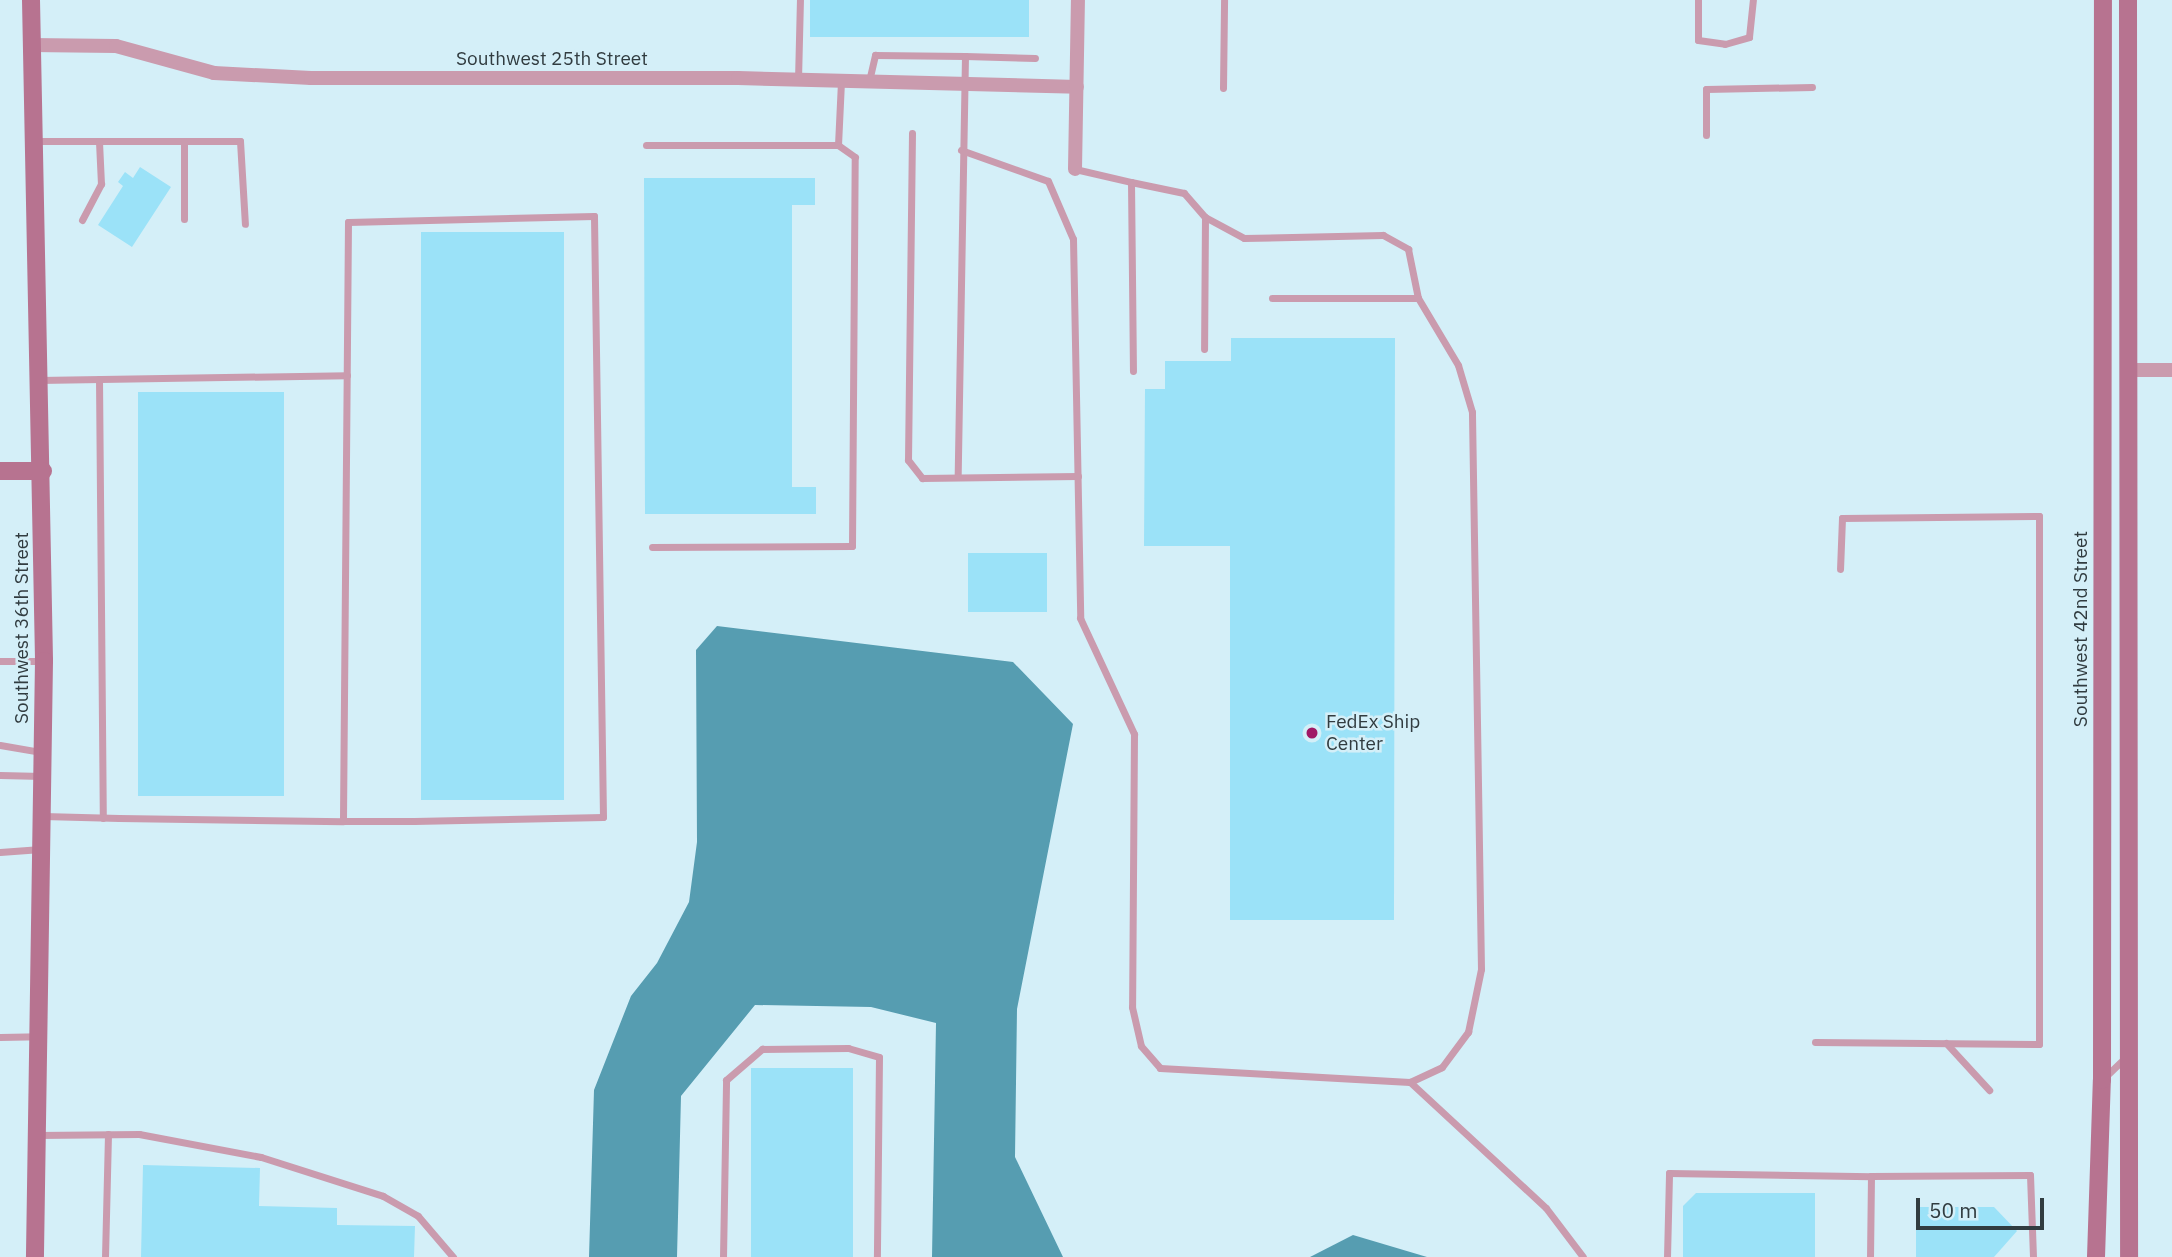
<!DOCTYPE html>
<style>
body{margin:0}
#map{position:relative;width:2172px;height:1257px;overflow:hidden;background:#d4eff8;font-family:"IBM Plex Sans",sans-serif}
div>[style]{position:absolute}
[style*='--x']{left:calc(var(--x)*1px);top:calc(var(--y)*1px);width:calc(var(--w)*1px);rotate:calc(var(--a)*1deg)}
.water>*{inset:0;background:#569db1}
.building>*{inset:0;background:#9be2f8;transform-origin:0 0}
.lane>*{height:7px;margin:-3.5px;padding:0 3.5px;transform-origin:3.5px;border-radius:3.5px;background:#ca9bae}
.street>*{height:14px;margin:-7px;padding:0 7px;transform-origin:7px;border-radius:7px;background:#ca9bae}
.secondary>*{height:18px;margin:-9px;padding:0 9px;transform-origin:9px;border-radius:9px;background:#b77390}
.dots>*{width:19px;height:19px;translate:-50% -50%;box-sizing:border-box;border:4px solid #d4eff8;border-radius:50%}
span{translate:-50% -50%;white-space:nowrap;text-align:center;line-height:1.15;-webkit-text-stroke:5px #d4eff8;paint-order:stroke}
.street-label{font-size:19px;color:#313c40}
.poi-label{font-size:19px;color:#313c40}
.left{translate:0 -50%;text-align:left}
.scale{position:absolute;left:1916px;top:1198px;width:128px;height:32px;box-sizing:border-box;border:4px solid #313c40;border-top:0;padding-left:9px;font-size:21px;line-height:24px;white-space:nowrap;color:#313c40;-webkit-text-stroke:5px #d4eff8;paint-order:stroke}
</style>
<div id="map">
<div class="water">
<i style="clip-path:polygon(717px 626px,1013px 662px,1073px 724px,1017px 1009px,1015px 1157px,1063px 1257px,932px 1257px,936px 1023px,871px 1007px,755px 1005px,681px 1096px,677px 1257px,589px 1257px,594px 1090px,631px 996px,657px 963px,689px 902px,697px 842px,696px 650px)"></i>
<i style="clip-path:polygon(1353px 1235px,1427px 1257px,1310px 1257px)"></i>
</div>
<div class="building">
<i style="left:810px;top:0;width:219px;height:37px"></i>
<i style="clip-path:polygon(140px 167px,171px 187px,132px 247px,98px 225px,123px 186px,118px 182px,125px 172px,133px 178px)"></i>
<i style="clip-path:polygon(644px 178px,815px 178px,815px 205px,792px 205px,792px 487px,816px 487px,816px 514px,645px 514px)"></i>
<i style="left:421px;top:232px;width:143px;height:568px"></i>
<i style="clip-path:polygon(1231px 338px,1395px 338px,1394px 920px,1230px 920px,1230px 546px,1144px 546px,1145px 389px,1165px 389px,1165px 361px,1231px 361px)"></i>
<i style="left:284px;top:392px;width:404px;height:146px;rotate:90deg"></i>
<i style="left:968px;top:553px;width:79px;height:59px"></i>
<i style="left:751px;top:1068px;width:102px;height:189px"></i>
<i style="clip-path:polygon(143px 1165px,260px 1168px,259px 1206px,337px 1208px,337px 1225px,415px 1226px,414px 1257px,141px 1257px)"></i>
<i style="clip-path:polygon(1696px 1193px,1815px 1193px,1815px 1257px,1683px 1257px,1683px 1206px)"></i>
<i style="clip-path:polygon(1916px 1207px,1994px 1207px,2017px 1231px,1994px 1257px,1916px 1257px)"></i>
</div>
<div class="lane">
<i style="--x:1698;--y:0;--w:40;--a:90"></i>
<i style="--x:1698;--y:40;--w:27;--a:8"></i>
<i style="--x:1725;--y:44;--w:25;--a:-16"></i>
<i style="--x:1749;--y:37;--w:37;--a:-84"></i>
<i style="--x:965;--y:56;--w:70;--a:1.6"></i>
<i style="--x:798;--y:80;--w:80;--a:-88.6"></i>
<i style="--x:869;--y:81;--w:27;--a:-77"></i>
<i style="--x:875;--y:55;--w:90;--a:0.6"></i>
<i style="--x:965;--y:56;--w:421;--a:91"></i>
<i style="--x:1223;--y:88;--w:88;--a:-89.3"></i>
<i style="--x:912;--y:133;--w:327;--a:90.7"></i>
<i style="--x:908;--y:460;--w:23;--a:52"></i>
<i style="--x:922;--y:478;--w:156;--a:-0.7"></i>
<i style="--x:1706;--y:135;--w:46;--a:-90"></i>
<i style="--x:1706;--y:89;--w:106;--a:-1.1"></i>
<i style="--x:35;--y:141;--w:205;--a:0"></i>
<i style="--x:240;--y:141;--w:83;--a:86.6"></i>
<i style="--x:184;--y:141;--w:78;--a:90"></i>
<i style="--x:646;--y:145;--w:192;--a:0"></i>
<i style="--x:838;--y:145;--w:64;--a:-87.3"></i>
<i style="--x:961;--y:150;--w:92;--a:19.6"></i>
<i style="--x:1048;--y:181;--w:63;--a:66.7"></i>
<i style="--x:1073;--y:239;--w:379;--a:88.9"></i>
<i style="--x:1080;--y:618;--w:128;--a:65"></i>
<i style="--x:1134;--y:734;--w:273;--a:90.4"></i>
<i style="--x:1132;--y:1007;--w:40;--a:77"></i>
<i style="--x:1141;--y:1046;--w:29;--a:49"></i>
<i style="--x:1160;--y:1068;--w:250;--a:3.2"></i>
<i style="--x:1410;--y:1082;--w:35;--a:-25"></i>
<i style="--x:1442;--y:1067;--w:44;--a:-53.4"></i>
<i style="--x:1468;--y:1032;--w:64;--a:-78.3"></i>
<i style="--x:1481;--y:969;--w:557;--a:-90.93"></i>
<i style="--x:1472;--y:412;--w:49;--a:-106.6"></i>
<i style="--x:1458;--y:365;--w:78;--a:-120.8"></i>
<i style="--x:1075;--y:169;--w:57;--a:13.1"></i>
<i style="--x:1131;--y:182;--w:189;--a:89.4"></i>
<i style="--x:1131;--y:182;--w:54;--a:11.7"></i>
<i style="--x:1184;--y:193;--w:32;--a:49"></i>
<i style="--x:1205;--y:217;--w:132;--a:90.4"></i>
<i style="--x:1205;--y:217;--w:44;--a:28.3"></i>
<i style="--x:1244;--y:238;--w:139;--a:-1.2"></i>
<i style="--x:1383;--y:235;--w:29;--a:29"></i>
<i style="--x:1408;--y:249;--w:50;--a:78.5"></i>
<i style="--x:1418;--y:298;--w:146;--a:180"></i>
<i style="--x:82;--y:220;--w:41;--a:-62.2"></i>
<i style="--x:101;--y:184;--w:43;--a:-92.7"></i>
<i style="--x:99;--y:379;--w:439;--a:89.5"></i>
<i style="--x:39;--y:380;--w:308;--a:-0.9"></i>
<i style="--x:652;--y:547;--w:200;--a:-0.3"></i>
<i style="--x:852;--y:546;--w:389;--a:-89.6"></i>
<i style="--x:855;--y:157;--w:21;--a:-145"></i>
<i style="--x:0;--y:661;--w:43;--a:0"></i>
<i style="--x:0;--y:745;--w:42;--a:9.7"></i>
<i style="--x:0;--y:775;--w:42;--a:1.4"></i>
<i style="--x:43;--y:816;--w:76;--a:1.5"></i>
<i style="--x:119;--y:818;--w:224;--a:0.8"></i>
<i style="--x:343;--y:821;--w:71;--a:0"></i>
<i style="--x:414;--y:821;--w:189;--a:-1.2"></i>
<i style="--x:603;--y:817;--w:601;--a:-90.86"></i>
<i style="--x:594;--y:216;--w:246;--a:178.6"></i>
<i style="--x:348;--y:222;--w:599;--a:90.48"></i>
<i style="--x:0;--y:852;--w:41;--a:-4.2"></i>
<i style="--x:0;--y:1037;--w:39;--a:-1"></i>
<i style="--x:1815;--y:1042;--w:224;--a:0.5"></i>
<i style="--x:2039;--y:1044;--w:528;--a:-90"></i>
<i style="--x:2039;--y:516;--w:197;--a:179.4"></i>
<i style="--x:1842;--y:518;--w:51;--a:92.2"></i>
<i style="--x:1946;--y:1043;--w:64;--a:47.5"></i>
<i style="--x:2105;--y:1077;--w:30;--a:-44"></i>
<i style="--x:1410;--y:1082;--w:185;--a:42.8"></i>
<i style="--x:1546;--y:1208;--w:61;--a:52.9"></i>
<i style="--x:38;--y:1135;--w:101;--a:-0.6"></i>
<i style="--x:139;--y:1134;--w:124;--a:10.7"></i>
<i style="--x:261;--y:1157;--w:128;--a:17.7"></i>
<i style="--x:383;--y:1196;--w:40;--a:29.7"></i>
<i style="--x:418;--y:1216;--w:54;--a:49.5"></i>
<i style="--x:1871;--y:1176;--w:159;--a:-0.4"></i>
<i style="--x:2030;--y:1175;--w:82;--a:87.9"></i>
<i style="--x:105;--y:1257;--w:123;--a:-88.6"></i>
<i style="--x:723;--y:1257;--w:177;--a:-89"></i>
<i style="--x:726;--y:1080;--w:48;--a:-40.7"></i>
<i style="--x:762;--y:1049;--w:86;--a:-0.7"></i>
<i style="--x:848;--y:1048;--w:32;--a:16"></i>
<i style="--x:879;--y:1057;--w:200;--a:90.6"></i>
<i style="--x:1667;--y:1257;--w:84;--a:-88.6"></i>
<i style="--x:1669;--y:1173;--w:202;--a:0.9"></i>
<i style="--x:1871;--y:1176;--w:81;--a:90.7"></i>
</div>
<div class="street">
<i style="--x:31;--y:45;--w:85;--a:0.7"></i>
<i style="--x:116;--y:46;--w:102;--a:15.4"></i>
<i style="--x:214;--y:73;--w:97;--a:3"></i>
<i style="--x:311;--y:78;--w:427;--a:0"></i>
<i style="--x:738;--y:78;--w:339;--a:1.5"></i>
<i style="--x:1075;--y:169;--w:169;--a:-89"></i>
<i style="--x:2128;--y:370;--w:44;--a:0"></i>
</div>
<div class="secondary">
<i style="--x:31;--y:0;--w:661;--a:88.87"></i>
<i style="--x:44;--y:661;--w:596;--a:90.87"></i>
<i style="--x:2128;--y:0;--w:1257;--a:89.95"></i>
<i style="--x:0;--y:471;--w:43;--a:0"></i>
<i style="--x:2096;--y:1257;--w:177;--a:-88.1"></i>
<i style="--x:2102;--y:1080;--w:1080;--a:-89.95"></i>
</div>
<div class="dots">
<i style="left:1312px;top:733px;background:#a01865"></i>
</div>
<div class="street-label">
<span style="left:552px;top:59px">Southwest 25th Street</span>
<span style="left:22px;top:628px;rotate:-90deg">Southwest 36th Street</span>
<span style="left:2081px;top:629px;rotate:-90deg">Southwest 42nd Street</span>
</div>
<div class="poi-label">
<span class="left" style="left:1326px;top:733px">FedEx Ship<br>Center</span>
</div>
<div class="scale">50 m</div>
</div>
